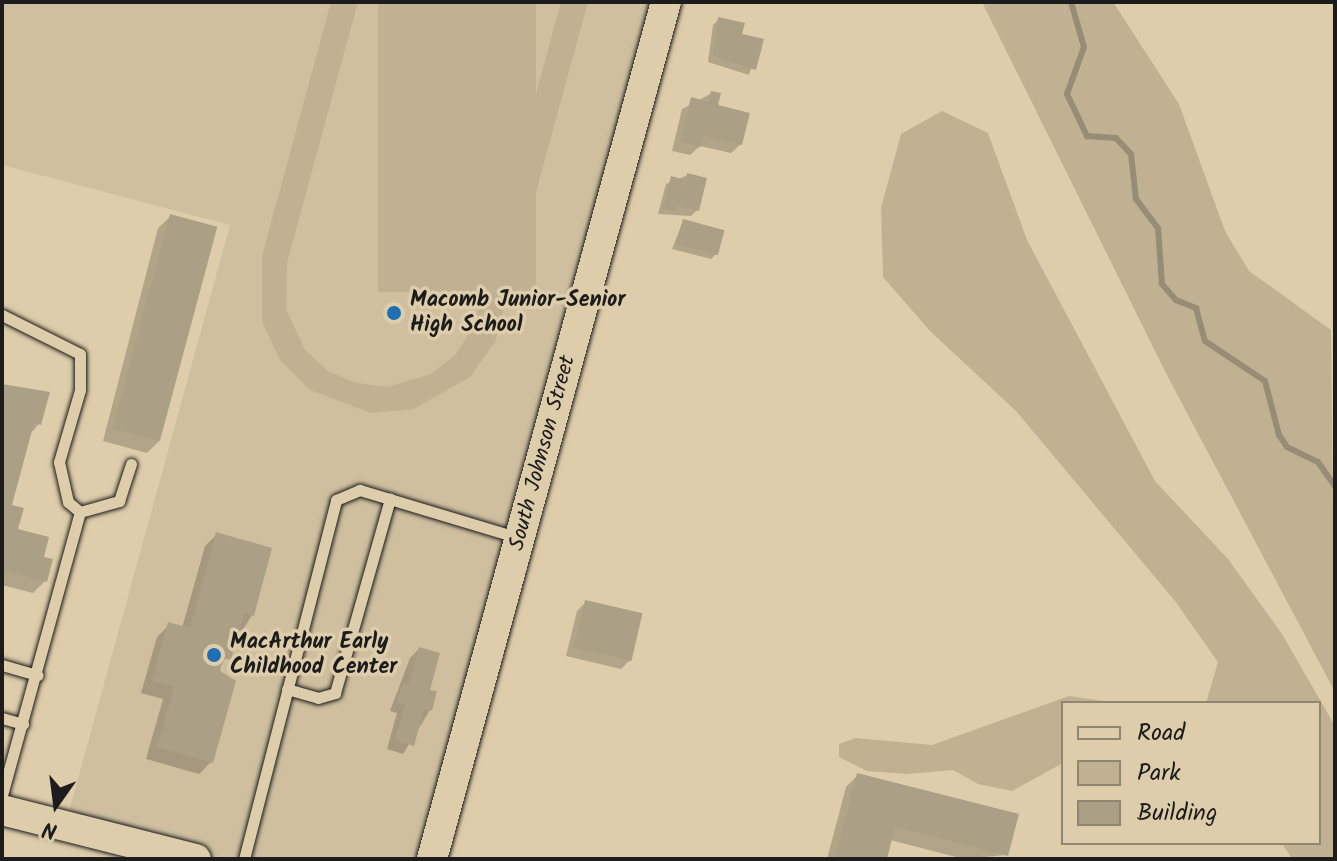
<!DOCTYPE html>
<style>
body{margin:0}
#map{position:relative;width:1337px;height:861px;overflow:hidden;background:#decdaa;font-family:Kalam,sans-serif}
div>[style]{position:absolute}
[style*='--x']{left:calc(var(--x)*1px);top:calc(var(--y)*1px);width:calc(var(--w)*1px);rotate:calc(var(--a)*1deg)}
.built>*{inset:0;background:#cfbf9f}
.green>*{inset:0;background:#bfb192;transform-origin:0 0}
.shadow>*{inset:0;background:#0003}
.stream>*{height:6px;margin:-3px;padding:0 3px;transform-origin:3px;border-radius:3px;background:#978c75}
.building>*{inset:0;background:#ab9f85;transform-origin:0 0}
.roads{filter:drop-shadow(0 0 2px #1c1c1c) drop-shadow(0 0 2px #1c1c1c)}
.lane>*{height:11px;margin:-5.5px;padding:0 5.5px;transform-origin:5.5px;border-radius:5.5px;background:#decdaa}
.secondary>*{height:30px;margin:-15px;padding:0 15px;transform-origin:15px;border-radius:15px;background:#decdaa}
.dots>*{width:22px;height:22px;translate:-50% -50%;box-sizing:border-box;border:4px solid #decdaa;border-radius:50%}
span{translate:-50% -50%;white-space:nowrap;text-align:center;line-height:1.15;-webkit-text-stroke:7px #decdaa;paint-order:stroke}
.poi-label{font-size:22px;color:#1c1c1c;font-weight:700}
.left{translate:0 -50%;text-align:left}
.street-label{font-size:22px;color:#1c1c1c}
.frame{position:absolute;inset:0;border:4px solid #1c1c1c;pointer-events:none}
.legend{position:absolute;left:1061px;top:701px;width:260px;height:144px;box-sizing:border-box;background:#decdaa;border:2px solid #908671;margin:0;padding:10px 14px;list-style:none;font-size:24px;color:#1c1c1c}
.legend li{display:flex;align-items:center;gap:16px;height:40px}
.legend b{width:40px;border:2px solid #908671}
.north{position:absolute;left:16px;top:765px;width:80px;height:80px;-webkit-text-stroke:6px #decdaa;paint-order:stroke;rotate:194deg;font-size:22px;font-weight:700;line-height:32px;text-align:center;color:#1c1c1c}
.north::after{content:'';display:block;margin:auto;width:28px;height:36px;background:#1c1c1c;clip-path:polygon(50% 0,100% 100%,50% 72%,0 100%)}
</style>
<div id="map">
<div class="built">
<i style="clip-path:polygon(2px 2px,666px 2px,432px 859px,196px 859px,65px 826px,230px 225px,2px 165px)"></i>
</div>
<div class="green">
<i style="clip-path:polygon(331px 2px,358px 2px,287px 263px,286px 309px,305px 350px,328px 371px,356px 383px,387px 387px,431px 374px,455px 355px,472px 329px,561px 2px,588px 2px,495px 342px,470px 377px,414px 409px,371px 413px,310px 390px,280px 360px,262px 321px,262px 256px)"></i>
<i style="left:378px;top:2px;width:158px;height:290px"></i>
<i style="clip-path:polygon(982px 2px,1113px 2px,1179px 104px,1225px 231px,1249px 271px,1331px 330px,1335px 692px,1168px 377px)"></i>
<i style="clip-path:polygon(942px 111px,988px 133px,1027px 240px,1155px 481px,1228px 559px,1282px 634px,1335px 726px,1335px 859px,1292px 859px,1282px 843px,1319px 843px,1319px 703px,1206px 703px,1218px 662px,1175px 601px,1016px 411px,930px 331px,883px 277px,881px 208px,901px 134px)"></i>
<i style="clip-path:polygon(1069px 696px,1117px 703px,1063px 703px,1063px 763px,1012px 791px,978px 784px,953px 770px,907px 774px,867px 771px,839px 757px,839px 744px,856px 738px,932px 745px)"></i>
</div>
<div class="shadow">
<i style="clip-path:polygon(719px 19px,740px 35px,761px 40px,749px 75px,708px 62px,713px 25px)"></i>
<i style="clip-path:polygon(712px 93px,741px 144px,731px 153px,700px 146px,690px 155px,672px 151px,682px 109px)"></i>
<i style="clip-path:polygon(688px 175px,697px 210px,691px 216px,658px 214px,666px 184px)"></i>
<i style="clip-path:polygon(171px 216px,159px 441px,147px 453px,103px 441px,158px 228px)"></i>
<i style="clip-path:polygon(683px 221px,717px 253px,711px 259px,672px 249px)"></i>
<i style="clip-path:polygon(2px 385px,39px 424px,29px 435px,10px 506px,16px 530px,42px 558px,45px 581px,33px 593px,2px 585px)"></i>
<i style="clip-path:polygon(217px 534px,252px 615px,217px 672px,211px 762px,199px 774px,146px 759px,163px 699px,141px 693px,157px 637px,169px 625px,182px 628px,205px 546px)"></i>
<i style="clip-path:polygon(586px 602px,630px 660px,621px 669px,566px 656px,577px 611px)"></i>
<i style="clip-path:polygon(419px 649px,430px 710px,403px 754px,387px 749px,397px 713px,390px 711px,410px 658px)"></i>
<i style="clip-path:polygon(858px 775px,1006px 855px,964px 859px,890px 840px,885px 859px,827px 859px,846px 787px)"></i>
</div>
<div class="stream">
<i style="--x:1071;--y:2;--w:47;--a:73.9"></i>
<i style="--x:1084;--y:47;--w:50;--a:109.9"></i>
<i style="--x:1067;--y:94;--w:47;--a:64.5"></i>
<i style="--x:1087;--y:136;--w:29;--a:4"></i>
<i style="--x:1116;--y:138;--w:22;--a:47"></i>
<i style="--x:1131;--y:154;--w:45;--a:83.7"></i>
<i style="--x:1136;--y:199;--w:36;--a:53"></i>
<i style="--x:1158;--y:228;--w:56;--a:85.9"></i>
<i style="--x:1162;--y:284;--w:21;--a:49"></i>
<i style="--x:1176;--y:300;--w:22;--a:22"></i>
<i style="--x:1196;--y:308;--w:34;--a:75"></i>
<i style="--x:1205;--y:341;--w:72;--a:33.7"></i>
<i style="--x:1265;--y:381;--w:56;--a:75.5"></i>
<i style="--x:1279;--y:435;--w:14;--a:56"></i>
<i style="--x:1287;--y:447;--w:34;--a:26"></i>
<i style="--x:1318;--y:462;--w:29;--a:55"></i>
</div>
<div class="building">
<i style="clip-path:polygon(718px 17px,745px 23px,742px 34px,764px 39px,756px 70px,713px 56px)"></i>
<i style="clip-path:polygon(711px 91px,721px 93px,718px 105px,750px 113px,742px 145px,704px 136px,701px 147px,680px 142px,691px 97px,709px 102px)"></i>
<i style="clip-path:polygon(687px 173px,707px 178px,699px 211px,676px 205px,675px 211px,663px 209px,671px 176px,686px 180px)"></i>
<i style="left:170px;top:214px;width:49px;height:222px;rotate:15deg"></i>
<i style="left:683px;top:219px;width:43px;height:26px;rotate:15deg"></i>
<i style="clip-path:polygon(2px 384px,50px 392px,41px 425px,34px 423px,12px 505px,24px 508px,18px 529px,49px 537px,44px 557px,53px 559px,47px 582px,2px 570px)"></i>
<i style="clip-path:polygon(216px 532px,272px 548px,254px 616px,244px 613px,231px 660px,223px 658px,220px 671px,236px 681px,213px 763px,157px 747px,174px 687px,152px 681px,168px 622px,190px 628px)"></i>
<i style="left:585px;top:600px;width:59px;height:49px;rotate:13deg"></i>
<i style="clip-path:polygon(419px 647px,440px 653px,430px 690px,437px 691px,432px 711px,424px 709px,414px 746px,395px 740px,405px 704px,397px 702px,403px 683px,409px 684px)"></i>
<i style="clip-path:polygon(857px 773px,1019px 814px,1008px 856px,895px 827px,887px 859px,835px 859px)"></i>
</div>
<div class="roads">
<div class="lane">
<i style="--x:2;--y:315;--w:87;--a:26.6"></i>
<i style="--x:80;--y:354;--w:36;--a:90"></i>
<i style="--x:80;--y:390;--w:75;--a:106.3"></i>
<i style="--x:59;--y:462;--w:41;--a:77.3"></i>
<i style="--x:68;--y:502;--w:16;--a:40"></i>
<i style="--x:2;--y:665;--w:37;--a:16"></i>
<i style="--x:287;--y:689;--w:32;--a:16"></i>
<i style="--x:318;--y:698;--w:18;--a:-16"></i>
<i style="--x:335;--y:693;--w:202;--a:-74.2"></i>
<i style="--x:2;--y:718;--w:22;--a:16"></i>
<i style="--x:2;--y:795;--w:294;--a:-74.6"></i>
<i style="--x:80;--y:512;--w:41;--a:-15.8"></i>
<i style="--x:119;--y:501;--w:39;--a:-72"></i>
<i style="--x:244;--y:859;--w:371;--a:-75.6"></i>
<i style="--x:336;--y:500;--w:26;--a:-23"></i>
<i style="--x:360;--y:490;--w:166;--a:16.8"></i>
</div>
<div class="secondary">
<i style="--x:2;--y:810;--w:200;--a:14.2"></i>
<i style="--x:432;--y:859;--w:888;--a:-74.73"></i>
</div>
</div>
<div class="dots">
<i style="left:394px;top:313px;background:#1f6fb2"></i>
<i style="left:214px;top:655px;background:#1f6fb2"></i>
</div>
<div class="poi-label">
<span class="left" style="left:410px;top:313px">Macomb Junior-Senior<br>High School</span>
<span class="left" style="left:230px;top:655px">MacArthur Early<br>Childhood Center</span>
</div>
<div class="street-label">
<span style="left:543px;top:453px;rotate:-75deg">South Johnson Street</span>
</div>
<div class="frame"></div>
<ul class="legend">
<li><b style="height:10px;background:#decdaa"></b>Road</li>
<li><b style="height:22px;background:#bfb192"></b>Park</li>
<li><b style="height:22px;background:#ab9f85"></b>Building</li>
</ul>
<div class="north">N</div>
</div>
